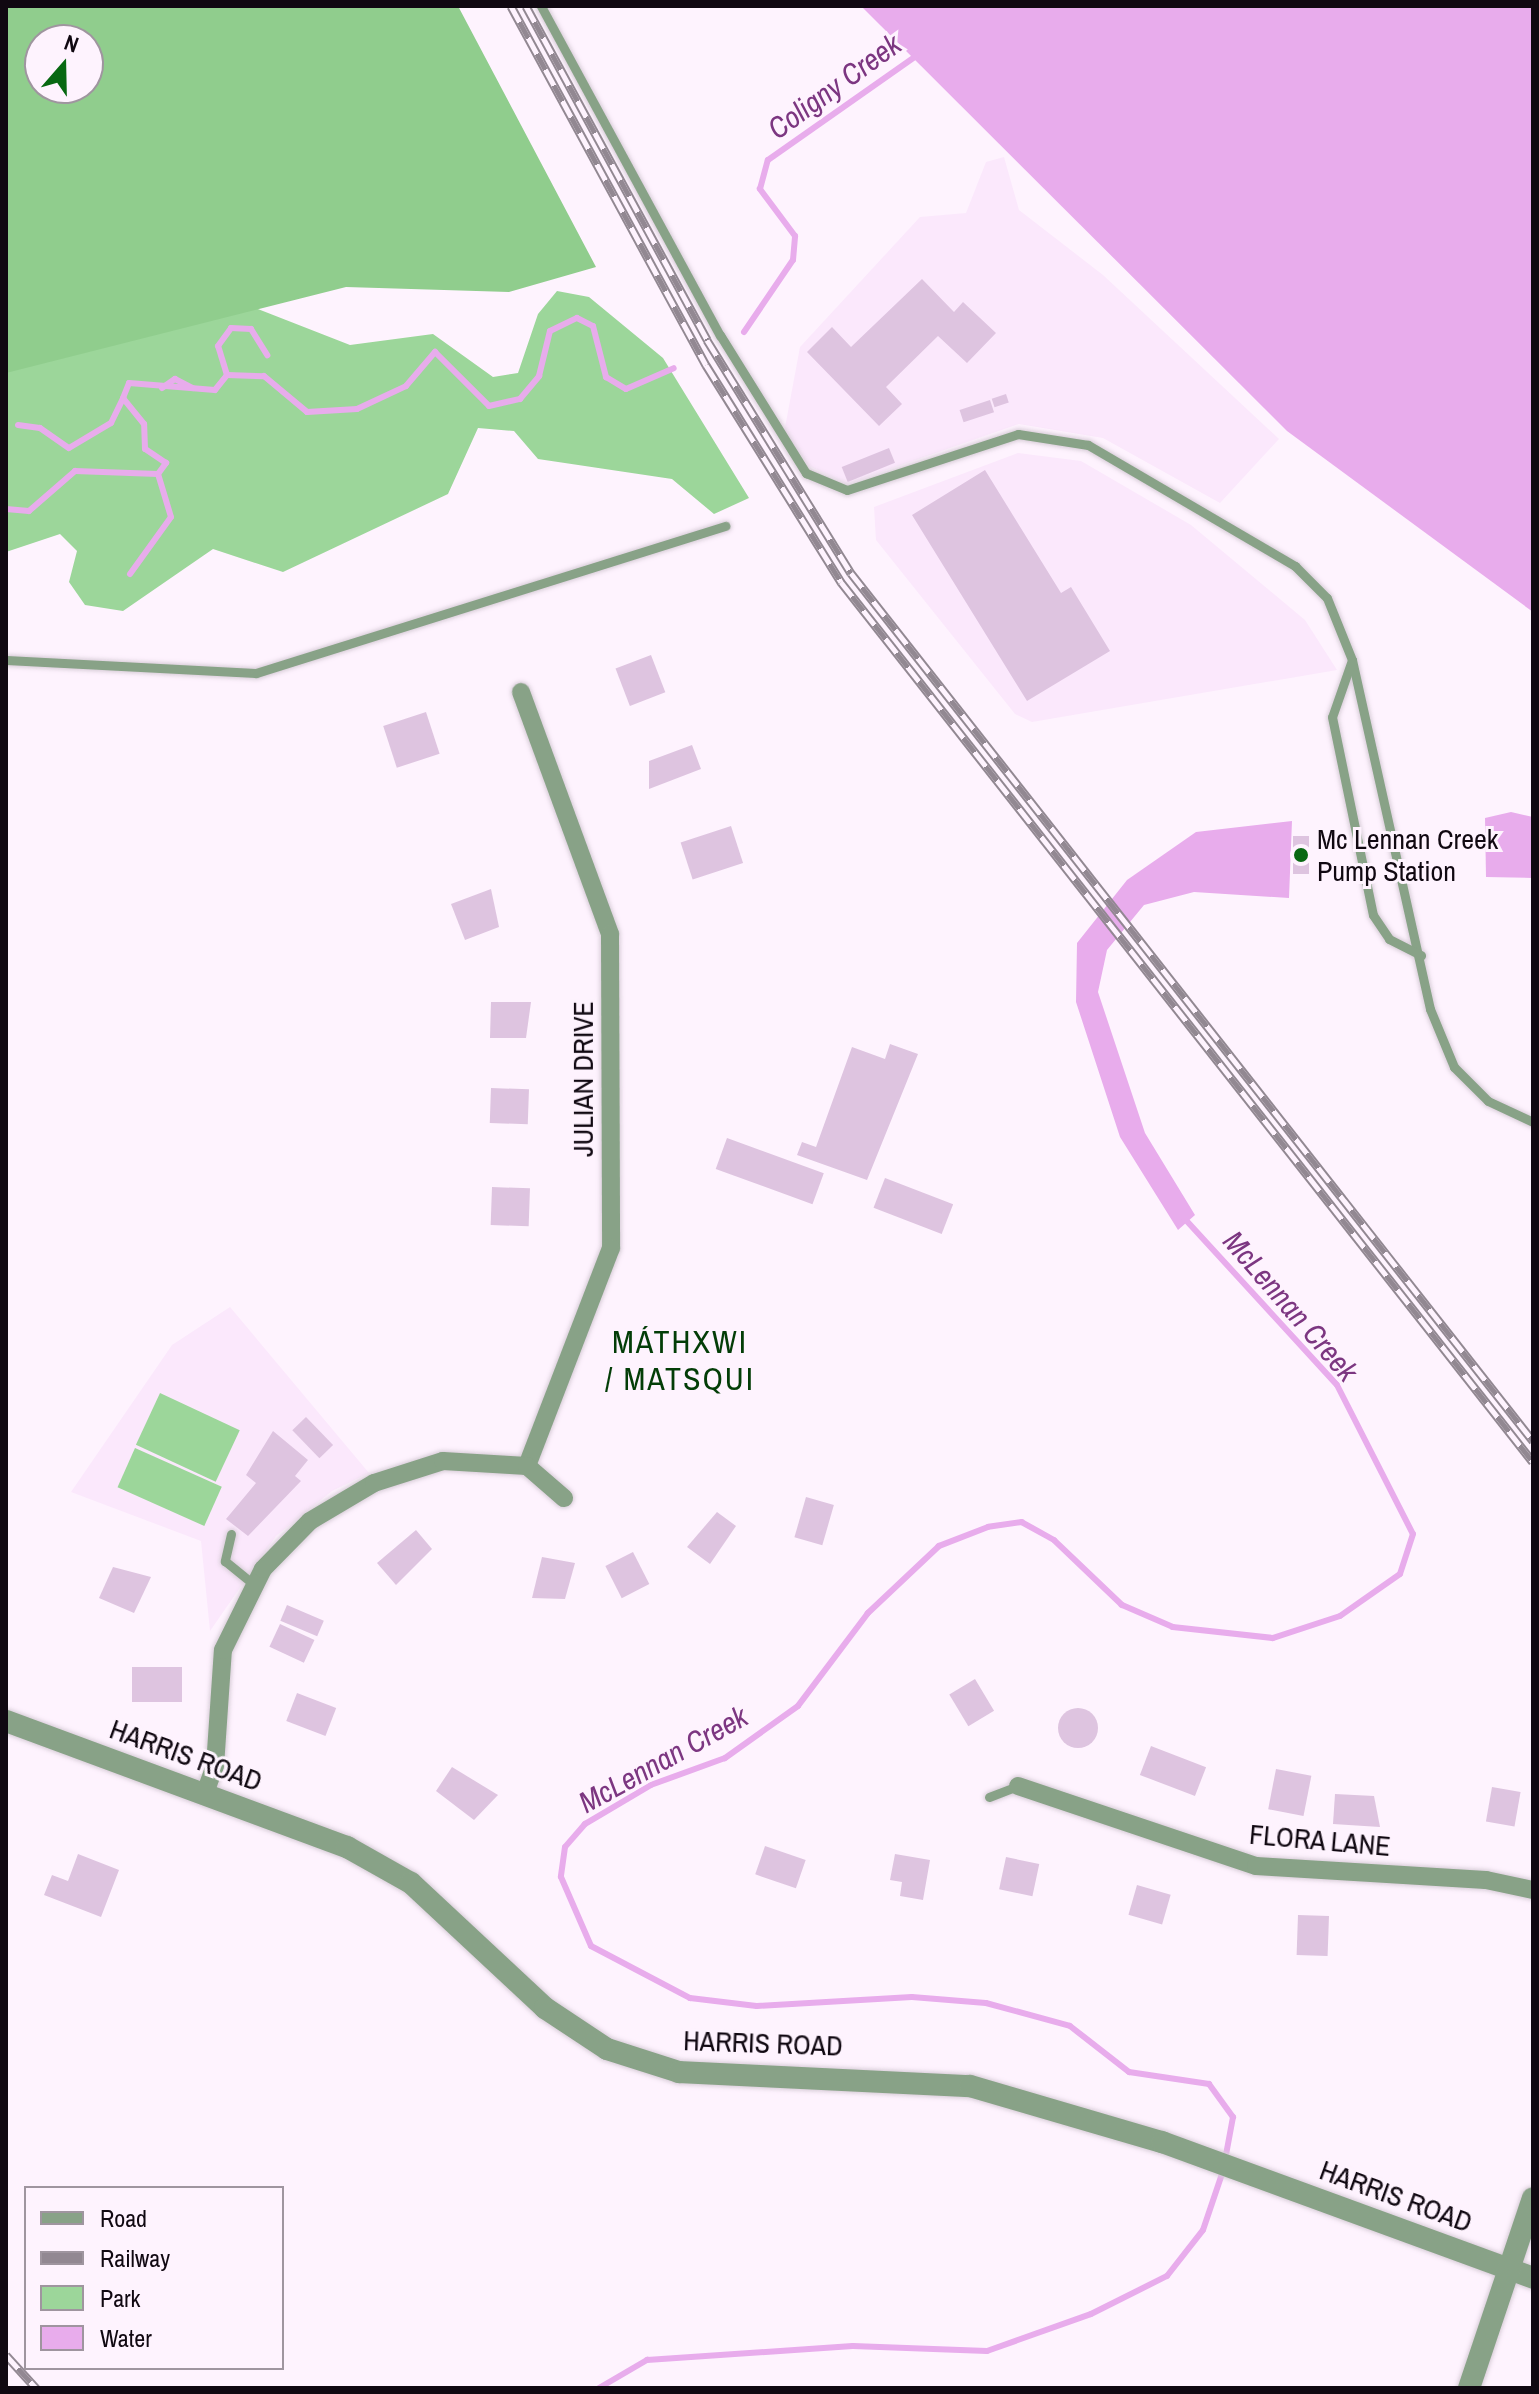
<!DOCTYPE html>
<meta charset="utf-8">
<style>
body{margin:0}
#map{position:relative;width:1539px;height:2394px;overflow:hidden;background:#fef3fe;font-family:"Archivo Narrow",sans-serif}
div>[style]{position:absolute}
[style*='--x']{left:calc(var(--x)*1px);top:calc(var(--y)*1px);width:calc(var(--w)*1px);rotate:calc(var(--a)*1deg)}
.built>*{inset:0;background:#fbe8fc}
.green>*{inset:0;background:#9cd69a;transform-origin:0 0}
.forest>*{inset:0;background:#90cd8d}
.water>*{inset:0;background:#e8acec}
.stream>*{height:6px;margin:-3px;padding:0 3px;transform-origin:3px;border-radius:3px;background:#e8acec}
.building>*{inset:0;background:#dec4e0;transform-origin:0 0}
.round{border-radius:50%}
.roads{filter:drop-shadow(0 0 2px #d8cdd8) drop-shadow(0 0 2px #d8cdd8)}
.service>*{height:9px;margin:-4.5px;padding:0 4.5px;transform-origin:4.5px;border-radius:4.5px;background:#88a287}
.minor>*{height:18px;margin:-9px;padding:0 9px;transform-origin:9px;border-radius:9px;background:#88a287}
.tertiary>*{height:22px;margin:-11px;padding:0 11px;transform-origin:11px;border-radius:11px;background:#88a287}
.rail>*{height:9px;margin-top:-4.5px;transform-origin:0;background:repeating-linear-gradient(90deg,#fef3fe 0 18px,#928892 0 36px);box-sizing:border-box;border-block:2px solid #928892}
.dots>*{width:22px;height:22px;translate:-50% -50%;box-sizing:border-box;border:4px solid #fef3fe;border-radius:50%}
span{translate:-50% -50%;white-space:nowrap;text-align:center;line-height:1.15;-webkit-text-stroke:6px #fef3fe;paint-order:stroke}
.poi-label{font-size:28px;color:#100811}
.left{translate:0 -50%;text-align:left}
.street-label{font-size:28px;color:#100811}
.water-label{font-size:30px;color:#7c3681;font-style:italic}
.quarter-label{font-size:32px;color:#033d07;letter-spacing:2px}
.frame{position:absolute;inset:0;border:8px solid #100811;pointer-events:none}
.legend{position:absolute;left:24px;top:2186px;width:260px;height:184px;box-sizing:border-box;background:#fef3fe;border:2px solid #9f959f;margin:0;padding:10px 14px;list-style:none;font-size:24px;color:#100811}
.legend li{display:flex;align-items:center;gap:16px;height:40px}
.legend b{width:40px;border:2px solid #9f959f}
.north{position:absolute;left:24px;top:24px;width:80px;height:80px;box-sizing:border-box;background:#fef3fe;border:2px solid #9f959f;border-radius:50%;rotate:20deg;font-size:22px;font-weight:700;line-height:32px;text-align:center;color:#100811}
.north::after{content:'';display:block;margin:auto;width:28px;height:36px;background:#086812;clip-path:polygon(50% 0,100% 100%,50% 72%,0 100%)}
</style>
<div id="map">
<div class="built">
<i style="clip-path:polygon(1004px 157px,1019px 210px,1103px 275px,1279px 439px,1220px 503px,1103px 438px,1019px 424px,847px 484px,809px 466px,784px 433px,800px 347px,920px 217px,966px 213px,986px 162px)"></i>
<i style="clip-path:polygon(1018px 453px,1081px 461px,1191px 525px,1305px 620px,1337px 670px,1032px 722px,1015px 714px,876px 540px,874px 507px)"></i>
<i style="clip-path:polygon(230px 1307px,369px 1473px,332px 1491px,276px 1536px,210px 1631px,201px 1541px,71px 1492px,172px 1345px)"></i>
</div>
<div class="green">
<i style="clip-path:polygon(557px 291px,589px 297px,663px 358px,749px 498px,714px 514px,672px 479px,538px 459px,514px 431px,478px 428px,448px 494px,283px 572px,213px 549px,123px 611px,85px 605px,69px 582px,77px 551px,60px 534px,6px 552px,6px 336px,245px 304px,350px 345px,433px 334px,493px 377px,518px 373px,538px 314px)"></i>
<i style="left:160px;top:1393px;width:88px;height:57px;rotate:25deg"></i>
<i style="left:135px;top:1448px;width:95px;height:43px;rotate:24deg"></i>
</div>
<div class="forest">
<i style="clip-path:polygon(evenodd,6px 6px,458px 6px,596px 267px,509px 292px,346px 287px,6px 373px,6px 6px,40px 40px,88px 40px,88px 88px,40px 88px,40px 40px)"></i>
</div>
<div class="water">
<i style="clip-path:polygon(861px 6px,1533px 6px,1533px 612px,1287px 431px)"></i>
<i style="clip-path:polygon(1511px 812px,1533px 817px,1533px 878px,1486px 877px,1485px 818px)"></i>
<i style="clip-path:polygon(1292px 821px,1289px 898px,1194px 892px,1144px 905px,1107px 950px,1098px 992px,1145px 1133px,1195px 1215px,1178px 1230px,1120px 1137px,1076px 1002px,1077px 943px,1127px 880px,1196px 832px)"></i>
</div>
<div class="stream">
<i style="--x:744;--y:332;--w:87;--a:-55.8"></i>
<i style="--x:793;--y:260;--w:24;--a:-85"></i>
<i style="--x:795;--y:236;--w:59;--a:-126.7"></i>
<i style="--x:760;--y:189;--w:30;--a:-75"></i>
<i style="--x:768;--y:160;--w:181;--a:-35.1"></i>
<i style="--x:227;--y:375;--w:30;--a:-107"></i>
<i style="--x:218;--y:346;--w:22;--a:-54"></i>
<i style="--x:231;--y:328;--w:20;--a:3"></i>
<i style="--x:251;--y:329;--w:31;--a:58"></i>
<i style="--x:162;--y:388;--w:16;--a:-35"></i>
<i style="--x:175;--y:379;--w:20;--a:27"></i>
<i style="--x:18;--y:425;--w:22;--a:8"></i>
<i style="--x:40;--y:428;--w:35;--a:35"></i>
<i style="--x:69;--y:448;--w:49;--a:-30.8"></i>
<i style="--x:111;--y:423;--w:28;--a:-64"></i>
<i style="--x:6;--y:509;--w:23;--a:5"></i>
<i style="--x:29;--y:511;--w:61;--a:-41"></i>
<i style="--x:75;--y:471;--w:83;--a:2.1"></i>
<i style="--x:158;--y:474;--w:14;--a:-54"></i>
<i style="--x:166;--y:463;--w:25;--a:-146"></i>
<i style="--x:145;--y:449;--w:25;--a:-92"></i>
<i style="--x:144;--y:424;--w:33;--a:-129"></i>
<i style="--x:123;--y:398;--w:16;--a:-68"></i>
<i style="--x:129;--y:383;--w:86;--a:4.7"></i>
<i style="--x:215;--y:390;--w:19;--a:-51"></i>
<i style="--x:227;--y:375;--w:37;--a:2"></i>
<i style="--x:264;--y:376;--w:56;--a:39.9"></i>
<i style="--x:307;--y:412;--w:50;--a:-3.4"></i>
<i style="--x:357;--y:409;--w:54;--a:-25.1"></i>
<i style="--x:406;--y:386;--w:45;--a:-49.5"></i>
<i style="--x:435;--y:352;--w:76;--a:45"></i>
<i style="--x:489;--y:406;--w:32;--a:-13"></i>
<i style="--x:520;--y:399;--w:30;--a:-50"></i>
<i style="--x:539;--y:376;--w:46;--a:-76.3"></i>
<i style="--x:550;--y:331;--w:30;--a:-26"></i>
<i style="--x:577;--y:318;--w:18;--a:27"></i>
<i style="--x:593;--y:326;--w:53;--a:75.7"></i>
<i style="--x:606;--y:377;--w:23;--a:31"></i>
<i style="--x:626;--y:389;--w:52;--a:-23.6"></i>
<i style="--x:130;--y:574;--w:70;--a:-54.3"></i>
<i style="--x:171;--y:517;--w:45;--a:-106.8"></i>
<i style="--x:1184;--y:1218;--w:226;--a:47.5"></i>
<i style="--x:1337;--y:1385;--w:167;--a:63"></i>
<i style="--x:1413;--y:1534;--w:42;--a:108"></i>
<i style="--x:1400;--y:1574;--w:73;--a:145"></i>
<i style="--x:1340;--y:1616;--w:71;--a:161.8"></i>
<i style="--x:1273;--y:1638;--w:101;--a:-173.7"></i>
<i style="--x:1173;--y:1627;--w:56;--a:-156.7"></i>
<i style="--x:1122;--y:1605;--w:94;--a:-136.3"></i>
<i style="--x:1054;--y:1540;--w:37;--a:-151"></i>
<i style="--x:1022;--y:1522;--w:34;--a:172"></i>
<i style="--x:988;--y:1527;--w:53;--a:158.8"></i>
<i style="--x:939;--y:1546;--w:98;--a:136.7"></i>
<i style="--x:868;--y:1613;--w:116;--a:127"></i>
<i style="--x:798;--y:1706;--w:90;--a:144.5"></i>
<i style="--x:725;--y:1758;--w:79;--a:160"></i>
<i style="--x:651;--y:1785;--w:77;--a:149.4"></i>
<i style="--x:585;--y:1824;--w:30;--a:131"></i>
<i style="--x:565;--y:1847;--w:30;--a:98"></i>
<i style="--x:561;--y:1877;--w:75;--a:66.5"></i>
<i style="--x:591;--y:1946;--w:112;--a:27.7"></i>
<i style="--x:690;--y:1998;--w:67;--a:6.8"></i>
<i style="--x:757;--y:2006;--w:155;--a:-3.3"></i>
<i style="--x:912;--y:1997;--w:74;--a:4.6"></i>
<i style="--x:986;--y:2003;--w:87;--a:15.3"></i>
<i style="--x:1070;--y:2026;--w:75;--a:37.9"></i>
<i style="--x:1129;--y:2072;--w:81;--a:8.5"></i>
<i style="--x:1209;--y:2084;--w:41;--a:54"></i>
<i style="--x:1233;--y:2117;--w:44;--a:100.5"></i>
<i style="--x:599;--y:2388;--w:56;--a:-30.3"></i>
<i style="--x:647;--y:2360;--w:206;--a:-3.9"></i>
<i style="--x:853;--y:2346;--w:134;--a:2.1"></i>
<i style="--x:987;--y:2351;--w:110;--a:-19.6"></i>
<i style="--x:1091;--y:2314;--w:85;--a:-26.6"></i>
<i style="--x:1167;--y:2276;--w:58;--a:-52"></i>
<i style="--x:1203;--y:2230;--w:62;--a:-71.3"></i>
</div>
<div class="building">
<i style="clip-path:polygon(922px 279px,954px 312px,963px 302px,996px 333px,967px 363px,938px 336px,886px 387px,902px 404px,879px 426px,807px 352px,832px 327px,851px 347px)"></i>
<i style="left:1006px;top:394px;width:9px;height:15px;rotate:72deg"></i>
<i style="left:990px;top:400px;width:13px;height:32px;rotate:72deg"></i>
<i style="left:889px;top:448px;width:16px;height:51px;rotate:68deg"></i>
<i style="clip-path:polygon(985px 470px,1061px 593px,1071px 587px,1110px 651px,1027px 701px,912px 515px)"></i>
<i style="left:651px;top:655px;width:40px;height:38px;rotate:69deg"></i>
<i style="left:426px;top:712px;width:44px;height:45px;rotate:72deg"></i>
<i style="clip-path:polygon(692px 745px,701px 769px,649px 789px,649px 761px)"></i>
<i style="left:731px;top:826px;width:39px;height:53px;rotate:72deg"></i>
<i style="left:1293px;top:836px;width:16px;height:38px"></i>
<i style="clip-path:polygon(491px 889px,499px 927px,465px 940px,451px 904px)"></i>
<i style="clip-path:polygon(491px 1002px,531px 1002px,526px 1038px,490px 1038px)"></i>
<i style="clip-path:polygon(890px 1044px,918px 1054px,867px 1180px,797px 1155px,802px 1142px,816px 1147px,852px 1047px,885px 1059px)"></i>
<i style="left:491px;top:1088px;width:38px;height:35px;rotate:2deg"></i>
<i style="left:727px;top:1138px;width:103px;height:33px;rotate:20deg"></i>
<i style="left:885px;top:1178px;width:73px;height:32px;rotate:21deg"></i>
<i style="left:492px;top:1187px;width:38px;height:38px;rotate:2deg"></i>
<i style="left:306px;top:1417px;width:39px;height:19px;rotate:46deg"></i>
<i style="clip-path:polygon(273px 1431px,308px 1460px,295px 1476px,301px 1481px,248px 1536px,226px 1519px,256px 1483px,246px 1475px)"></i>
<i style="left:806px;top:1497px;width:29px;height:42px;rotate:16deg"></i>
<i style="clip-path:polygon(717px 1512px,736px 1526px,710px 1564px,687px 1547px)"></i>
<i style="clip-path:polygon(416px 1530px,432px 1549px,396px 1585px,377px 1563px)"></i>
<i style="left:633px;top:1552px;width:36px;height:31px;rotate:63deg"></i>
<i style="clip-path:polygon(542px 1557px,575px 1563px,565px 1599px,532px 1598px)"></i>
<i style="clip-path:polygon(113px 1567px,151px 1577px,134px 1613px,99px 1598px)"></i>
<i style="left:287px;top:1605px;width:40px;height:17px;rotate:23deg"></i>
<i style="left:280px;top:1624px;width:38px;height:25px;rotate:25deg"></i>
<i style="left:182px;top:1667px;width:35px;height:50px;rotate:90deg"></i>
<i style="left:975px;top:1679px;width:37px;height:30px;rotate:59deg"></i>
<i style="left:297px;top:1693px;width:42px;height:30px;rotate:21deg"></i>
<i class="round" style="left:1058px;top:1708px;width:40px;height:40px"></i>
<i style="left:1151px;top:1746px;width:59px;height:31px;rotate:21deg"></i>
<i style="clip-path:polygon(452px 1767px,498px 1795px,474px 1820px,436px 1791px)"></i>
<i style="left:1276px;top:1769px;width:36px;height:41px;rotate:11deg"></i>
<i style="left:1492px;top:1787px;width:29px;height:35px;rotate:10deg"></i>
<i style="clip-path:polygon(1335px 1794px,1374px 1796px,1380px 1827px,1333px 1824px)"></i>
<i style="left:765px;top:1846px;width:43px;height:30px;rotate:19deg"></i>
<i style="clip-path:polygon(78px 1854px,119px 1870px,101px 1917px,44px 1895px,52px 1875px,68px 1881px)"></i>
<i style="clip-path:polygon(895px 1854px,930px 1860px,923px 1900px,900px 1896px,902px 1882px,890px 1880px)"></i>
<i style="left:1006px;top:1857px;width:34px;height:33px;rotate:12deg"></i>
<i style="left:1137px;top:1885px;width:35px;height:31px;rotate:16deg"></i>
<i style="left:1298px;top:1915px;width:31px;height:40px;rotate:2deg"></i>
</div>
<div class="roads">
<div class="service">
<i style="--x:541;--y:6;--w:375;--a:61.5"></i>
<i style="--x:720;--y:335;--w:163;--a:58.1"></i>
<i style="--x:806;--y:473;--w:44;--a:22.5"></i>
<i style="--x:847;--y:490;--w:180;--a:-18.1"></i>
<i style="--x:1018;--y:434;--w:71;--a:8.9"></i>
<i style="--x:1088;--y:445;--w:240;--a:30.3"></i>
<i style="--x:1295;--y:566;--w:45;--a:45"></i>
<i style="--x:1327;--y:598;--w:67;--a:68"></i>
<i style="--x:1352;--y:660;--w:358;--a:77.4"></i>
<i style="--x:1430;--y:1009;--w:63;--a:67.5"></i>
<i style="--x:1454;--y:1067;--w:48;--a:45"></i>
<i style="--x:1488;--y:1101;--w:50;--a:25"></i>
<i style="--x:6;--y:660;--w:250;--a:3"></i>
<i style="--x:256;--y:673;--w:492;--a:-17.4"></i>
<i style="--x:1352;--y:660;--w:60;--a:109.3"></i>
<i style="--x:1332;--y:717;--w:202;--a:78.3"></i>
<i style="--x:1373;--y:915;--w:29;--a:56"></i>
<i style="--x:1389;--y:939;--w:36;--a:27"></i>
<i style="--x:231;--y:1534;--w:28;--a:103"></i>
<i style="--x:225;--y:1561;--w:36;--a:39"></i>
<i style="--x:989;--y:1797;--w:31;--a:-21"></i>
</div>
<div class="minor">
<i style="--x:521;--y:692;--w:258;--a:69.8"></i>
<i style="--x:610;--y:934;--w:314;--a:89.8"></i>
<i style="--x:611;--y:1248;--w:234;--a:111.1"></i>
<i style="--x:1018;--y:1786;--w:251;--a:18.6"></i>
<i style="--x:1256;--y:1866;--w:230;--a:3.5"></i>
<i style="--x:1486;--y:1880;--w:48;--a:12"></i>
<i style="--x:205;--y:1793;--w:29;--a:-70"></i>
<i style="--x:215;--y:1766;--w:116;--a:-86.1"></i>
<i style="--x:223;--y:1650;--w:90;--a:-63.7"></i>
<i style="--x:263;--y:1569;--w:67;--a:-45.6"></i>
<i style="--x:310;--y:1521;--w:74;--a:-30.7"></i>
<i style="--x:374;--y:1483;--w:72;--a:-17.7"></i>
<i style="--x:443;--y:1461;--w:84;--a:3.4"></i>
<i style="--x:527;--y:1466;--w:49;--a:40.9"></i>
</div>
<div class="tertiary">
<i style="--x:6;--y:1721;--w:364;--a:20.3"></i>
<i style="--x:347;--y:1847;--w:73;--a:29.4"></i>
<i style="--x:411;--y:1883;--w:183;--a:43"></i>
<i style="--x:545;--y:2008;--w:74;--a:33.5"></i>
<i style="--x:607;--y:2049;--w:76;--a:17.7"></i>
<i style="--x:679;--y:2072;--w:291;--a:2.8"></i>
<i style="--x:970;--y:2086;--w:200;--a:16.3"></i>
<i style="--x:1162;--y:2142;--w:395;--a:20.1"></i>
<i style="--x:1469;--y:2388;--w:200;--a:-71.4"></i>
</div>
</div>
<div class="rail">
<i style="--x:511;--y:6;--w:409;--a:61.5"></i>
<i style="--x:706;--y:365;--w:256;--a:58.1"></i>
<i style="--x:841;--y:582;--w:1119;--a:51.82"></i>
<i style="--x:526;--y:6;--w:380;--a:61.5"></i>
<i style="--x:707;--y:340;--w:274;--a:58.3"></i>
<i style="--x:851;--y:573;--w:1104;--a:51.84"></i>
<i style="--x:6;--y:2355;--w:45;--a:47.7"></i>
</div>
<div class="dots">
<i style="left:1301px;top:855px;background:#086812"></i>
</div>
<div class="poi-label">
<span class="left" style="left:1317px;top:855px">Mc Lennan Creek<br>Pump Station</span>
</div>
<div class="street-label">
<span style="left:583px;top:1079px;rotate:-90deg">JULIAN DRIVE</span>
<span style="left:186px;top:1755px;rotate:20deg">HARRIS ROAD</span>
<span style="left:1320px;top:1840px;rotate:5deg">FLORA LANE</span>
<span style="left:763px;top:2043px;rotate:2deg">HARRIS ROAD</span>
<span style="left:1396px;top:2196px;rotate:20deg">HARRIS ROAD</span>
</div>
<div class="water-label">
<span style="left:834px;top:86px;rotate:-36deg">Coligny Creek</span>
<span style="left:1291px;top:1306px;rotate:49deg">McLennan Creek</span>
<span style="left:663px;top:1759px;rotate:-29deg">McLennan Creek</span>
</div>
<div class="quarter-label">
<span style="left:680px;top:1361px">MÁTHXWI<br>/ MATSQUI</span>
</div>
<div class="frame"></div>
<ul class="legend">
<li><b style="height:10px;background:#88a287"></b>Road</li>
<li><b style="height:10px;background:#928892"></b>Railway</li>
<li><b style="height:22px;background:#9cd69a"></b>Park</li>
<li><b style="height:22px;background:#e8acec"></b>Water</li>
</ul>
<div class="north">N</div>
</div>
